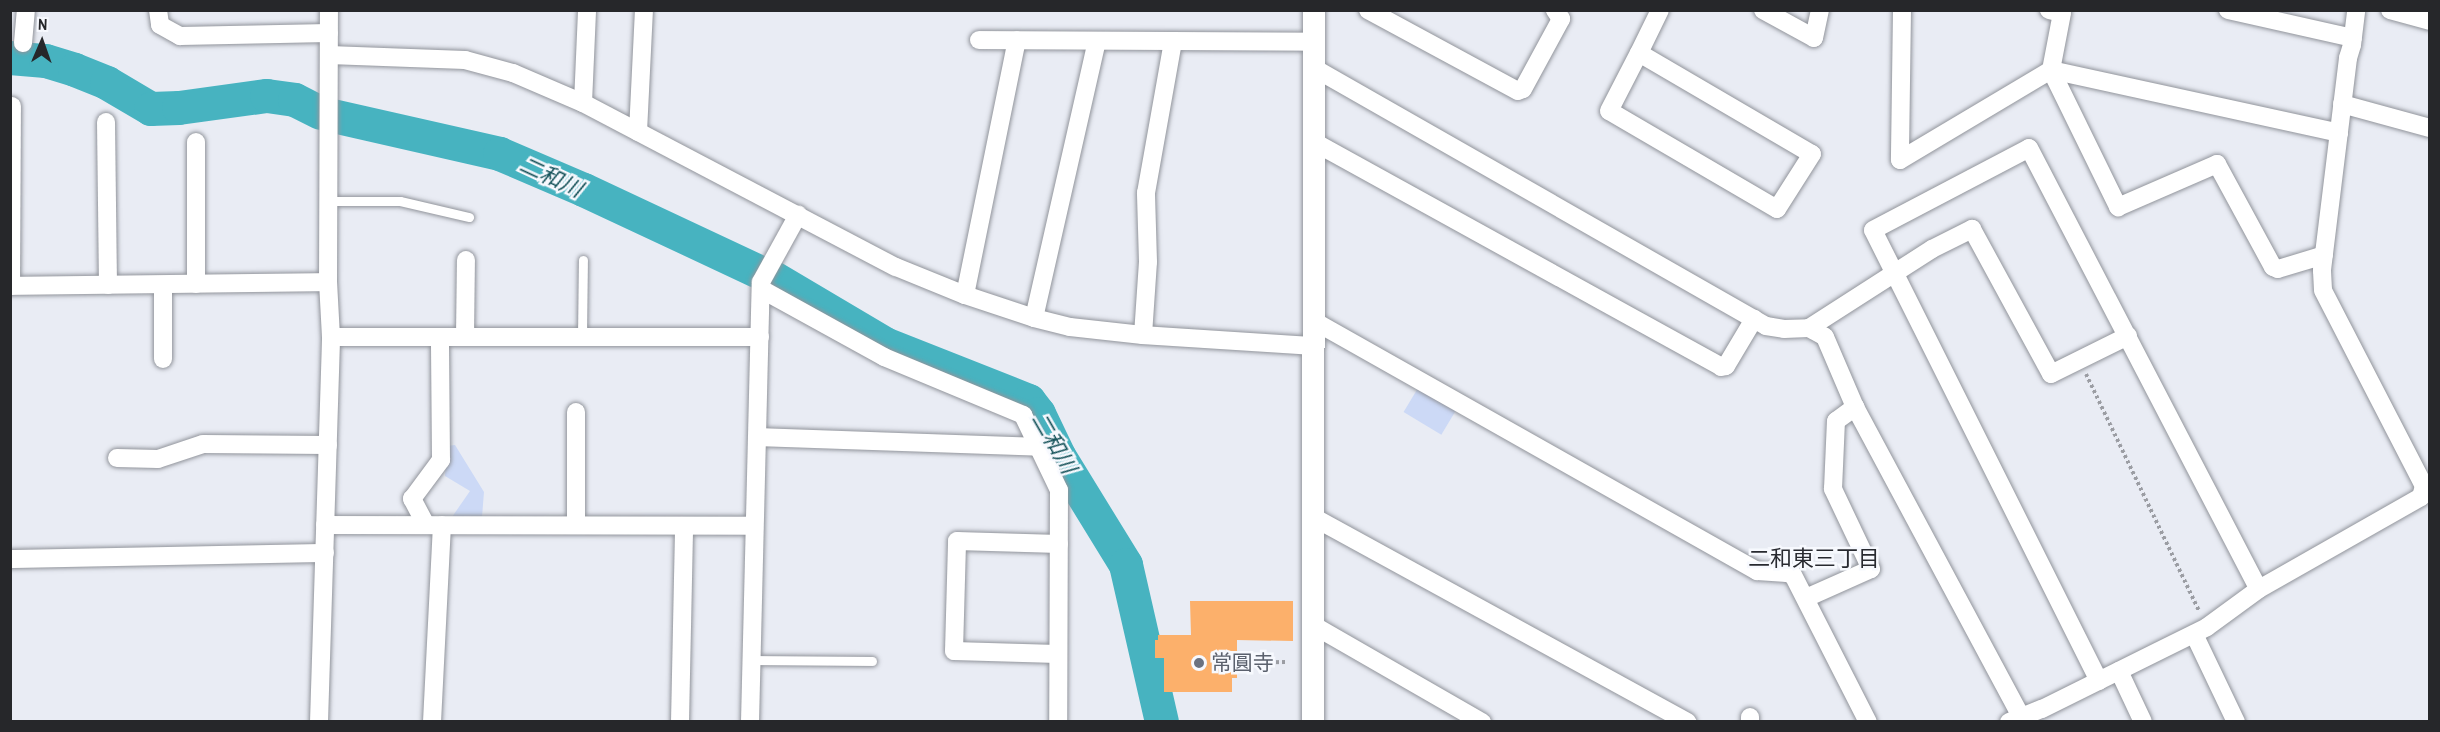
<!DOCTYPE html>
<meta charset="utf-8">
<style>
body{margin:0}
#map{position:relative;width:2440px;height:732px;overflow:hidden;background:#e9ecf4;font-family:"Archivo Narrow","Noto Sans JP",sans-serif}
div>[style]{position:absolute}
[style*='--x']{left:calc(var(--x)*1px);top:calc(var(--y)*1px);width:calc(var(--w)*1px);rotate:calc(var(--a)*1deg)}
.green>*{inset:0;background:#ccd9f6;transform-origin:0 0}
.river>*{height:34px;margin:-17px;padding:0 17px;transform-origin:17px;border-radius:17px;background:#47b3c0}
.building>*{inset:0;background:#fcb06b}
.path>*{height:4px;margin-top:-2px;transform-origin:0;background:repeating-linear-gradient(90deg,#9b9da3 0 3px,transparent 0 6px)}
.roads{filter:drop-shadow(0 0 2px #91949b) drop-shadow(0 0 2px #91949b)}
.service>*{height:9px;margin:-4.5px;padding:0 4.5px;transform-origin:4.5px;border-radius:4.5px;background:#fff}
.minor>*{height:18px;margin:-9px;padding:0 9px;transform-origin:9px;border-radius:9px;background:#fff}
.tertiary>*{height:22px;margin:-11px;padding:0 11px;transform-origin:11px;border-radius:11px;background:#fff}
.dots>*{width:16px;height:16px;translate:-50% -50%;box-sizing:border-box;border:3px solid #f7f9fe;border-radius:50%}
span{translate:-50% -50%;white-space:nowrap;text-align:center;line-height:1.15;-webkit-text-stroke:5px #f7f9fe;paint-order:stroke}
.worship-label{font-size:21px;color:#5b616d}
.left{translate:0 -50%;text-align:left}
.water-label{font-size:22px;color:#135158;font-style:italic}
.neighbourhood-label{font-size:22px;color:#282a30}
.frame{position:absolute;inset:0;border:12px solid #26272a;pointer-events:none}
.north{position:absolute;left:12px;top:12px;width:60px;height:60px;-webkit-text-stroke:4px #f7f9fe;paint-order:stroke;rotate:2deg;font-size:16px;font-weight:700;line-height:24px;text-align:center;color:#26272a}
.north::after{content:'';display:block;margin:auto;width:21px;height:27px;background:#26272a;clip-path:polygon(50% 0,100% 100%,50% 72%,0 100%)}
</style>
<div id="map">
<div class="green">
<i style="left:1418px;top:388px;width:44px;height:28px;rotate:31deg"></i>
<i style="clip-path:polygon(455px 445px,484px 492px,482px 517px,452px 517px,470px 491px,445px 476px,447px 446px)"></i>
</div>
<div class="river">
<i style="--x:10;--y:58;--w:36;--a:5"></i>
<i style="--x:46;--y:61;--w:30;--a:17"></i>
<i style="--x:75;--y:70;--w:35;--a:22"></i>
<i style="--x:107;--y:83;--w:51;--a:30.6"></i>
<i style="--x:151;--y:109;--w:28;--a:-2"></i>
<i style="--x:179;--y:108;--w:89;--a:-7.8"></i>
<i style="--x:267;--y:96;--w:28;--a:8"></i>
<i style="--x:295;--y:100;--w:28;--a:27"></i>
<i style="--x:333;--y:116;--w:171;--a:12.8"></i>
<i style="--x:500;--y:154;--w:91;--a:23.2"></i>
<i style="--x:584;--y:190;--w:191;--a:25.1"></i>
<i style="--x:769;--y:275;--w:135;--a:30.7"></i>
<i style="--x:885;--y:344;--w:155;--a:21.6"></i>
<i style="--x:1029;--y:401;--w:16;--a:52"></i>
<i style="--x:1039;--y:414;--w:47;--a:64.5"></i>
<i style="--x:1059;--y:456;--w:128;--a:58.4"></i>
<i style="--x:1126;--y:565;--w:161;--a:77.1"></i>
</div>
<div class="building">
<i style="clip-path:polygon(1190px 601px,1293px 601px,1293px 641px,1237px 640px,1237px 678px,1232px 678px,1232px 692px,1164px 692px,1164px 658px,1155px 658px,1155px 640px,1158px 640px,1158px 635px,1191px 635px)"></i>
</div>
<div class="path">
<i style="--x:2086;--y:374;--w:263;--a:64.5"></i>
<i style="--x:1240;--y:663;--w:46;--a:-1.2"></i>
</div>
<div class="roads">
<div class="service">
<i style="--x:328;--y:201;--w:72;--a:0"></i>
<i style="--x:400;--y:201;--w:71;--a:13.1"></i>
<i style="--x:582;--y:337;--w:77;--a:-89.3"></i>
<i style="--x:751;--y:660;--w:121;--a:0.5"></i>
</div>
<div class="minor">
<i style="--x:158;--y:10;--w:15;--a:82"></i>
<i style="--x:160;--y:25;--w:23;--a:29"></i>
<i style="--x:180;--y:36;--w:149;--a:-1.2"></i>
<i style="--x:1368;--y:10;--w:170;--a:28.4"></i>
<i style="--x:1518;--y:91;--w:5;--a:-22"></i>
<i style="--x:1523;--y:89;--w:80;--a:-61.5"></i>
<i style="--x:1561;--y:19;--w:11;--a:-124"></i>
<i style="--x:1763;--y:10;--w:58;--a:28.8"></i>
<i style="--x:1814;--y:38;--w:29;--a:-78"></i>
<i style="--x:1902;--y:10;--w:150;--a:90.8"></i>
<i style="--x:1900;--y:160;--w:176;--a:-30.8"></i>
<i style="--x:2051;--y:70;--w:295;--a:12.3"></i>
<i style="--x:2049;--y:10;--w:13;--a:13"></i>
<i style="--x:2062;--y:13;--w:58;--a:100.9"></i>
<i style="--x:2051;--y:70;--w:153;--a:63.9"></i>
<i style="--x:2118;--y:207;--w:108;--a:-23.5"></i>
<i style="--x:2217;--y:164;--w:117;--a:61.5"></i>
<i style="--x:2273;--y:267;--w:5;--a:22"></i>
<i style="--x:2278;--y:269;--w:48;--a:-16.9"></i>
<i style="--x:2228;--y:10;--w:128;--a:12.6"></i>
<i style="--x:2390;--y:10;--w:41;--a:15.4"></i>
<i style="--x:979;--y:40;--w:335;--a:0.3"></i>
<i style="--x:23;--y:43;--w:33;--a:-85"></i>
<i style="--x:1639;--y:53;--w:200;--a:30.3"></i>
<i style="--x:1812;--y:154;--w:65;--a:122.5"></i>
<i style="--x:1777;--y:209;--w:194;--a:-149.7"></i>
<i style="--x:1609;--y:111;--w:65;--a:-62.7"></i>
<i style="--x:1639;--y:53;--w:48;--a:-64"></i>
<i style="--x:329;--y:55;--w:136;--a:2.1"></i>
<i style="--x:465;--y:60;--w:50;--a:15.2"></i>
<i style="--x:513;--y:73;--w:76;--a:23.2"></i>
<i style="--x:583;--y:103;--w:353;--a:27.7"></i>
<i style="--x:896;--y:267;--w:74;--a:22.1"></i>
<i style="--x:965;--y:295;--w:73;--a:18.4"></i>
<i style="--x:1034;--y:318;--w:37;--a:14"></i>
<i style="--x:1070;--y:327;--w:73;--a:6.3"></i>
<i style="--x:1143;--y:335;--w:171;--a:3.7"></i>
<i style="--x:1314;--y:68;--w:520;--a:29.72"></i>
<i style="--x:1766;--y:326;--w:18;--a:9"></i>
<i style="--x:1784;--y:329;--w:25;--a:-2"></i>
<i style="--x:1809;--y:328;--w:18;--a:29"></i>
<i style="--x:1825;--y:337;--w:76;--a:66.8"></i>
<i style="--x:1855;--y:407;--w:351;--a:61.8"></i>
<i style="--x:583;--y:103;--w:93;--a:-87.5"></i>
<i style="--x:2342;--y:104;--w:91;--a:15.3"></i>
<i style="--x:106;--y:122;--w:163;--a:89.3"></i>
<i style="--x:638;--y:132;--w:122;--a:-87.2"></i>
<i style="--x:196;--y:142;--w:142;--a:90"></i>
<i style="--x:1314;--y:142;--w:465;--a:28.9"></i>
<i style="--x:1721;--y:367;--w:5;--a:-11"></i>
<i style="--x:1726;--y:366;--w:55;--a:-59.2"></i>
<i style="--x:163;--y:285;--w:74;--a:90"></i>
<i style="--x:10;--y:286;--w:318;--a:-0.7"></i>
<i style="--x:11;--y:286;--w:180;--a:-89.7"></i>
<i style="--x:761;--y:289;--w:141;--a:28.9"></i>
<i style="--x:884;--y:357;--w:151;--a:22.6"></i>
<i style="--x:1023;--y:415;--w:83;--a:64.4"></i>
<i style="--x:1059;--y:490;--w:232;--a:90.2"></i>
<i style="--x:965;--y:295;--w:260;--a:-78.5"></i>
<i style="--x:1034;--y:318;--w:284;--a:-77.2"></i>
<i style="--x:1314;--y:321;--w:509;--a:29.44"></i>
<i style="--x:1757;--y:571;--w:30;--a:4"></i>
<i style="--x:1787;--y:573;--w:6;--a:18"></i>
<i style="--x:1793;--y:575;--w:165;--a:63"></i>
<i style="--x:1809;--y:328;--w:146;--a:-32.7"></i>
<i style="--x:1932;--y:249;--w:45;--a:-26.6"></i>
<i style="--x:1972;--y:229;--w:165;--a:61.4"></i>
<i style="--x:2051;--y:374;--w:86;--a:-26.3"></i>
<i style="--x:1143;--y:335;--w:73;--a:-86.1"></i>
<i style="--x:1148;--y:262;--w:69;--a:-91.7"></i>
<i style="--x:1146;--y:193;--w:154;--a:-79.9"></i>
<i style="--x:331;--y:337;--w:429;--a:0"></i>
<i style="--x:465;--y:337;--w:77;--a:-89.3"></i>
<i style="--x:758;--y:437;--w:281;--a:2"></i>
<i style="--x:117;--y:458;--w:41;--a:1.4"></i>
<i style="--x:158;--y:459;--w:47;--a:-18.4"></i>
<i style="--x:203;--y:444;--w:125;--a:0.5"></i>
<i style="--x:1313;--y:517;--w:427;--a:28.7"></i>
<i style="--x:325;--y:525;--w:429;--a:0.1"></i>
<i style="--x:426;--y:525;--w:30;--a:-118"></i>
<i style="--x:412;--y:499;--w:49;--a:-53.4"></i>
<i style="--x:441;--y:460;--w:123;--a:-90.5"></i>
<i style="--x:576;--y:525;--w:113;--a:-90"></i>
<i style="--x:10;--y:559;--w:315;--a:-1.1"></i>
<i style="--x:1806;--y:598;--w:71;--a:-24"></i>
<i style="--x:1871;--y:569;--w:89;--a:-115.4"></i>
<i style="--x:1833;--y:489;--w:68;--a:-87.5"></i>
<i style="--x:1836;--y:421;--w:24;--a:-36"></i>
<i style="--x:1313;--y:625;--w:195;--a:29.9"></i>
<i style="--x:2194;--y:634;--w:98;--a:64.5"></i>
<i style="--x:1057;--y:654;--w:103;--a:-178.3"></i>
<i style="--x:954;--y:651;--w:110;--a:-88.4"></i>
<i style="--x:957;--y:541;--w:102;--a:1.7"></i>
<i style="--x:2119;--y:671;--w:56;--a:64.8"></i>
<i style="--x:2099;--y:681;--w:504;--a:-116.62"></i>
<i style="--x:1873;--y:230;--w:176;--a:-27.7"></i>
<i style="--x:2029;--y:148;--w:497;--a:62.5"></i>
<i style="--x:319;--y:722;--w:385;--a:-88.2"></i>
<i style="--x:331;--y:337;--w:55;--a:-93.1"></i>
<i style="--x:328;--y:282;--w:272;--a:-89.8"></i>
<i style="--x:432;--y:722;--w:197;--a:-87.1"></i>
<i style="--x:680;--y:722;--w:196;--a:-88.8"></i>
<i style="--x:750;--y:722;--w:440;--a:-88.6"></i>
<i style="--x:761;--y:282;--w:77;--a:-61.1"></i>
<i style="--x:1750;--y:722;--w:5;--a:-90"></i>
<i style="--x:2009;--y:722;--w:35;--a:-22"></i>
<i style="--x:2042;--y:709;--w:184;--a:-26.4"></i>
<i style="--x:2207;--y:627;--w:64;--a:-36.2"></i>
<i style="--x:2259;--y:589;--w:186;--a:-29.6"></i>
<i style="--x:2421;--y:497;--w:11;--a:-75"></i>
<i style="--x:2424;--y:486;--w:220;--a:-117.3"></i>
<i style="--x:2323;--y:290;--w:20;--a:-93"></i>
<i style="--x:2322;--y:270;--w:214;--a:-83"></i>
<i style="--x:2348;--y:58;--w:14;--a:-73"></i>
<i style="--x:2352;--y:45;--w:35;--a:-83"></i>
</div>
<div class="tertiary">
<i style="--x:1313;--y:722;--w:712;--a:-89.92"></i>
</div>
</div>
<div class="dots">
<i style="left:1199px;top:663px;background:#6b7280"></i>
</div>
<div class="worship-label">
<span class="left" style="left:1211px;top:663px">常圓寺</span>
</div>
<div class="water-label">
<span style="left:551px;top:177px;rotate:25deg">二和川</span>
<span style="left:1054px;top:443px;rotate:60deg">二和川</span>
</div>
<div class="neighbourhood-label">
<span style="left:1814px;top:559px">二和東三丁目</span>
</div>
<div class="frame"></div>
<div class="north">N</div>
</div>
